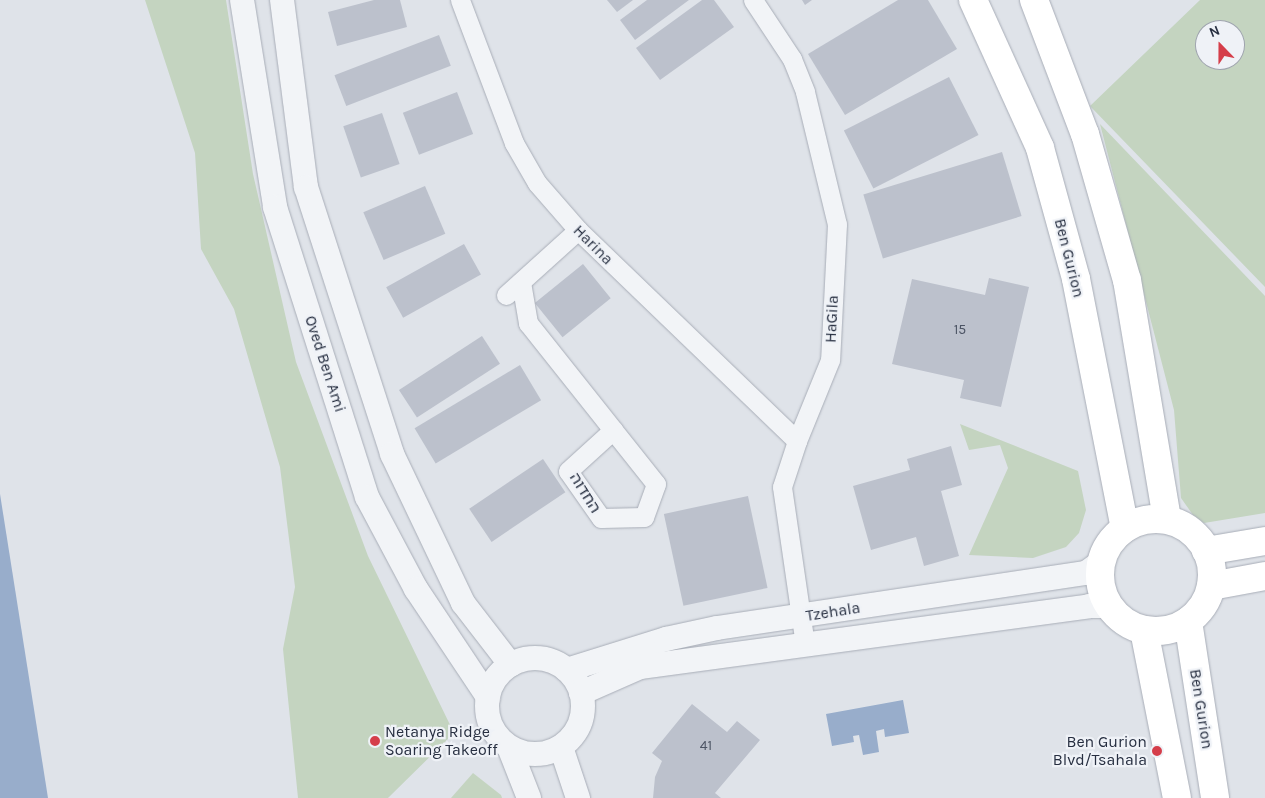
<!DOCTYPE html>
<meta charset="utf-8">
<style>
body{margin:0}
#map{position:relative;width:1265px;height:798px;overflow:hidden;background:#dfe3e9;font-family:Karla,"Noto Sans Hebrew",sans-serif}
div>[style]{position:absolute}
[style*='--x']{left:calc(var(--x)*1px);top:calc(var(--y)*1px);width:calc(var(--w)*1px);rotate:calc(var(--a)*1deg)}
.green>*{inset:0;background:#c4d4c0}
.water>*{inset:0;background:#98adcb}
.building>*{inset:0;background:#bcc1cc;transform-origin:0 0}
.roads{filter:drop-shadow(0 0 1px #a8adb7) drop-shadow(0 0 1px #a8adb7)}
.minor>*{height:19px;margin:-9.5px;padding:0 9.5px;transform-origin:9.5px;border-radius:9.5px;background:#f2f4f7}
.tertiary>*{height:24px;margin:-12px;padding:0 12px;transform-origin:12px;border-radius:12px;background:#f2f4f7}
.tertiary>.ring{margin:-12px;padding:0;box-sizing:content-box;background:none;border:24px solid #f2f4f7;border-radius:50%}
.secondary>*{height:28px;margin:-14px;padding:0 14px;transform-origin:14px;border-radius:14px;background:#fff}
.secondary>.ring{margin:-14px;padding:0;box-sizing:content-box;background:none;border:28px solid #fff;border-radius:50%}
.dots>*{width:14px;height:14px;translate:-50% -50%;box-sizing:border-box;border:2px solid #eff2f7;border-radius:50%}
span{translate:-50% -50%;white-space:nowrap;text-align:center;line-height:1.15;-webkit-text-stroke:4.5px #eff2f7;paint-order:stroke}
.number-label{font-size:14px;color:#4c5464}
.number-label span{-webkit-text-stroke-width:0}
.street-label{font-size:16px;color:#272f41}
.poi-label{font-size:16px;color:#272f41}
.left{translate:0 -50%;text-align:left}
.right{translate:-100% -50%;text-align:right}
.north{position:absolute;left:1195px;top:20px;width:50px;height:50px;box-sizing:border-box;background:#eff2f7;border:1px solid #9fa4ae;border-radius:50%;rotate:338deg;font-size:14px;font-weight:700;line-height:20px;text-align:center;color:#272f41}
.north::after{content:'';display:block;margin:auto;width:18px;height:22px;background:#d53e4a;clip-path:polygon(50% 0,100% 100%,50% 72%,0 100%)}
</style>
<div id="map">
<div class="green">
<i style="clip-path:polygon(145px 0,226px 0,253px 174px,296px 362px,368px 556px,454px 733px,388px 798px,298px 798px,283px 649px,295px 587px,280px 467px,234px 309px,201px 249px,195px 153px)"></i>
<i style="clip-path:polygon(evenodd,1200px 0,1265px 0,1265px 287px,1090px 106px,1200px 0,1205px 30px,1235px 30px,1235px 60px,1205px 60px,1205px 30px)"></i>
<i style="clip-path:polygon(1100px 124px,1265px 296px,1265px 513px,1204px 523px,1193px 515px,1181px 498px,1174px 410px)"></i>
<i style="clip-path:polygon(960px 424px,1078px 471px,1086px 510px,1079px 533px,1066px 547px,1033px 558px,969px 555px,1008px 468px,1000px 445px,969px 450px)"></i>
<i style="clip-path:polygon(473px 773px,501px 795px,502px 798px,451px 798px)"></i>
</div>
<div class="water">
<i style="clip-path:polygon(0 494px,48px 798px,0 798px)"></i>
<i style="clip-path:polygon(903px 700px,909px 733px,885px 737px,884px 729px,876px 731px,879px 752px,863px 755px,859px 735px,853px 736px,854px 742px,832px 746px,826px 714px)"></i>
</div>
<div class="building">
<i style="clip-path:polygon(374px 0,400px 0,407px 27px,337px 46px,328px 12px)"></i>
<i style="clip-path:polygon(607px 0,633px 0,617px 12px)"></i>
<i style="clip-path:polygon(647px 0,689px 0,635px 40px,620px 20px)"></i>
<i style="clip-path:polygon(702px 0,714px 0,734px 27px,660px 80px,636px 48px)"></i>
<i style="clip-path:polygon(802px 0,812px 0,805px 5px)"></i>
<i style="clip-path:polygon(898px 0,928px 0,957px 49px,845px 115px,808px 54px)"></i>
<i style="left:439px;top:35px;width:33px;height:112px;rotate:69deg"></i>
<i style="left:949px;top:77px;width:65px;height:118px;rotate:63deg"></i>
<i style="left:457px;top:92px;width:45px;height:58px;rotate:69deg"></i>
<i style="left:382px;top:113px;width:54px;height:41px;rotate:71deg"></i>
<i style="left:1002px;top:152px;width:67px;height:145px;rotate:73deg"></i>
<i style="left:425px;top:186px;width:52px;height:67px;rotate:67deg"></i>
<i style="left:464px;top:244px;width:35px;height:89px;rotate:61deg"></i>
<i style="left:583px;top:264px;width:44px;height:62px;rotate:51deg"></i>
<i style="clip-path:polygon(989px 278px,1029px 287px,1001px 407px,960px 398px,964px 380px,892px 364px,912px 279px,985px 295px)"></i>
<i style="left:482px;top:336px;width:33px;height:99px;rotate:57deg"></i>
<i style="left:520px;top:365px;width:41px;height:123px;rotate:59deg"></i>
<i style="clip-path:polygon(951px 446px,962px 485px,941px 491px,959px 556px,924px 566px,916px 537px,871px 550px,853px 486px,910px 470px,907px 459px)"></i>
<i style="left:543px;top:459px;width:40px;height:89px;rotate:56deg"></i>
<i style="left:748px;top:496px;width:94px;height:86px;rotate:78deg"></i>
<i style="clip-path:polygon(692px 704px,727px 732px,737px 721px,760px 740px,715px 793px,721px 798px,653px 798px,655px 777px,662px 761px,652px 753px)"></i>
</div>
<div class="roads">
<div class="minor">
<i style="--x:460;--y:0;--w:153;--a:69.3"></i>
<i style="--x:514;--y:143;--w:46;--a:60.1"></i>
<i style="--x:537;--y:183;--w:62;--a:48.9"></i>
<i style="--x:578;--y:230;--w:304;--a:43.9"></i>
<i style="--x:753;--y:0;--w:71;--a:56.5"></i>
<i style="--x:792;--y:59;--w:35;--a:68"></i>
<i style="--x:805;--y:92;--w:136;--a:76.4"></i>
<i style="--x:837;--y:224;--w:136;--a:92.9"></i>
<i style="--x:830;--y:360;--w:87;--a:112.2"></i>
<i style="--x:797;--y:441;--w:48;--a:108.1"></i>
<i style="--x:782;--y:487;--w:160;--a:81.7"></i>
<i style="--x:521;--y:282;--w:42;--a:80.3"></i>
<i style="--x:528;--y:323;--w:137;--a:51.5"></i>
<i style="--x:613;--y:430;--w:69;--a:51.5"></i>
<i style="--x:656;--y:484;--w:35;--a:110"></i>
<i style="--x:644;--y:517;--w:43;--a:178.7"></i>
<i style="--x:601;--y:518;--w:57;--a:-125.1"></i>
<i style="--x:568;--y:471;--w:61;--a:-42.3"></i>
<i style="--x:506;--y:295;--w:97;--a:-42.1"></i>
</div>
<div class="tertiary">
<i style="--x:242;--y:0;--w:210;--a:80.9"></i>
<i style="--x:275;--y:207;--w:304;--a:72.4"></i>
<i style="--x:367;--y:497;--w:104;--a:62"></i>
<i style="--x:416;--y:589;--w:130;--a:56.3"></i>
<i style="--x:282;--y:0;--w:189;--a:82.7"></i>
<i style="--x:306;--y:187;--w:281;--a:72.1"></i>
<i style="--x:392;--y:454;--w:165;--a:64.5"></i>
<i style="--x:463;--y:603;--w:78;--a:52.3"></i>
<i class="ring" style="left:487px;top:658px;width:72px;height:72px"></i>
<i style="--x:567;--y:670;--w:104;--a:-17.4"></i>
<i style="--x:666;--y:639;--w:52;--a:-12.2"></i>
<i style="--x:717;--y:628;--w:373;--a:-8.5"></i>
<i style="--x:1086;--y:573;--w:17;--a:-36"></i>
<i style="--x:581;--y:693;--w:64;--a:-23.8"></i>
<i style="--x:640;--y:667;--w:453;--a:-7.7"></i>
<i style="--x:1089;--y:606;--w:19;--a:0"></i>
<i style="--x:509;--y:747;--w:55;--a:68.6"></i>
<i style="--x:561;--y:747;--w:54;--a:71.6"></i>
</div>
<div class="secondary">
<i style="--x:973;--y:0;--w:162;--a:65.6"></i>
<i style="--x:1040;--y:148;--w:136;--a:74.6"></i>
<i style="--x:1076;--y:279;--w:254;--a:78.9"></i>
<i style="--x:1034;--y:0;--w:143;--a:69.2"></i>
<i style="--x:1085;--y:134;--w:152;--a:74"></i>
<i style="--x:1127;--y:280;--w:243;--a:80.5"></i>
<i class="ring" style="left:1100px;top:519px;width:84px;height:84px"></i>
<i style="--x:1206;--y:551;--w:60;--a:-9.6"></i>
<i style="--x:1211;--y:586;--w:55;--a:-10.5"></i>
<i style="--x:1188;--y:621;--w:179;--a:81.3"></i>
<i style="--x:1144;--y:630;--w:171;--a:78.9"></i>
</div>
</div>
<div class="dots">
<i style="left:375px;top:741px;background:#d53e4a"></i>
<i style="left:1157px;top:751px;background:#d53e4a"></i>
</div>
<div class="number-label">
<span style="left:960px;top:330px">15</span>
<span style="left:706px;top:746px">41</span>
</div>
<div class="street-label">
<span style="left:593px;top:245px;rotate:45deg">Harina</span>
<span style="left:1069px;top:258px;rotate:76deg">Ben Gurion</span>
<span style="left:832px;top:319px;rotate:-87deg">HaGila</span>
<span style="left:325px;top:364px;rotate:72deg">Oved Ben Ami</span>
<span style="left:585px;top:493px;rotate:58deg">החדוה</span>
<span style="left:833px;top:612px;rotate:-9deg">Tzehala</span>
<span style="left:1201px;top:709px;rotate:81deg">Ben Gurion</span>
</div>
<div class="poi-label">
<span class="left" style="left:385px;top:741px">Netanya Ridge<br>Soaring Takeoff</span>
<span class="right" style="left:1147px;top:751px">Ben Gurion<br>Blvd/Tsahala</span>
</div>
<div class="north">N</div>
</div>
